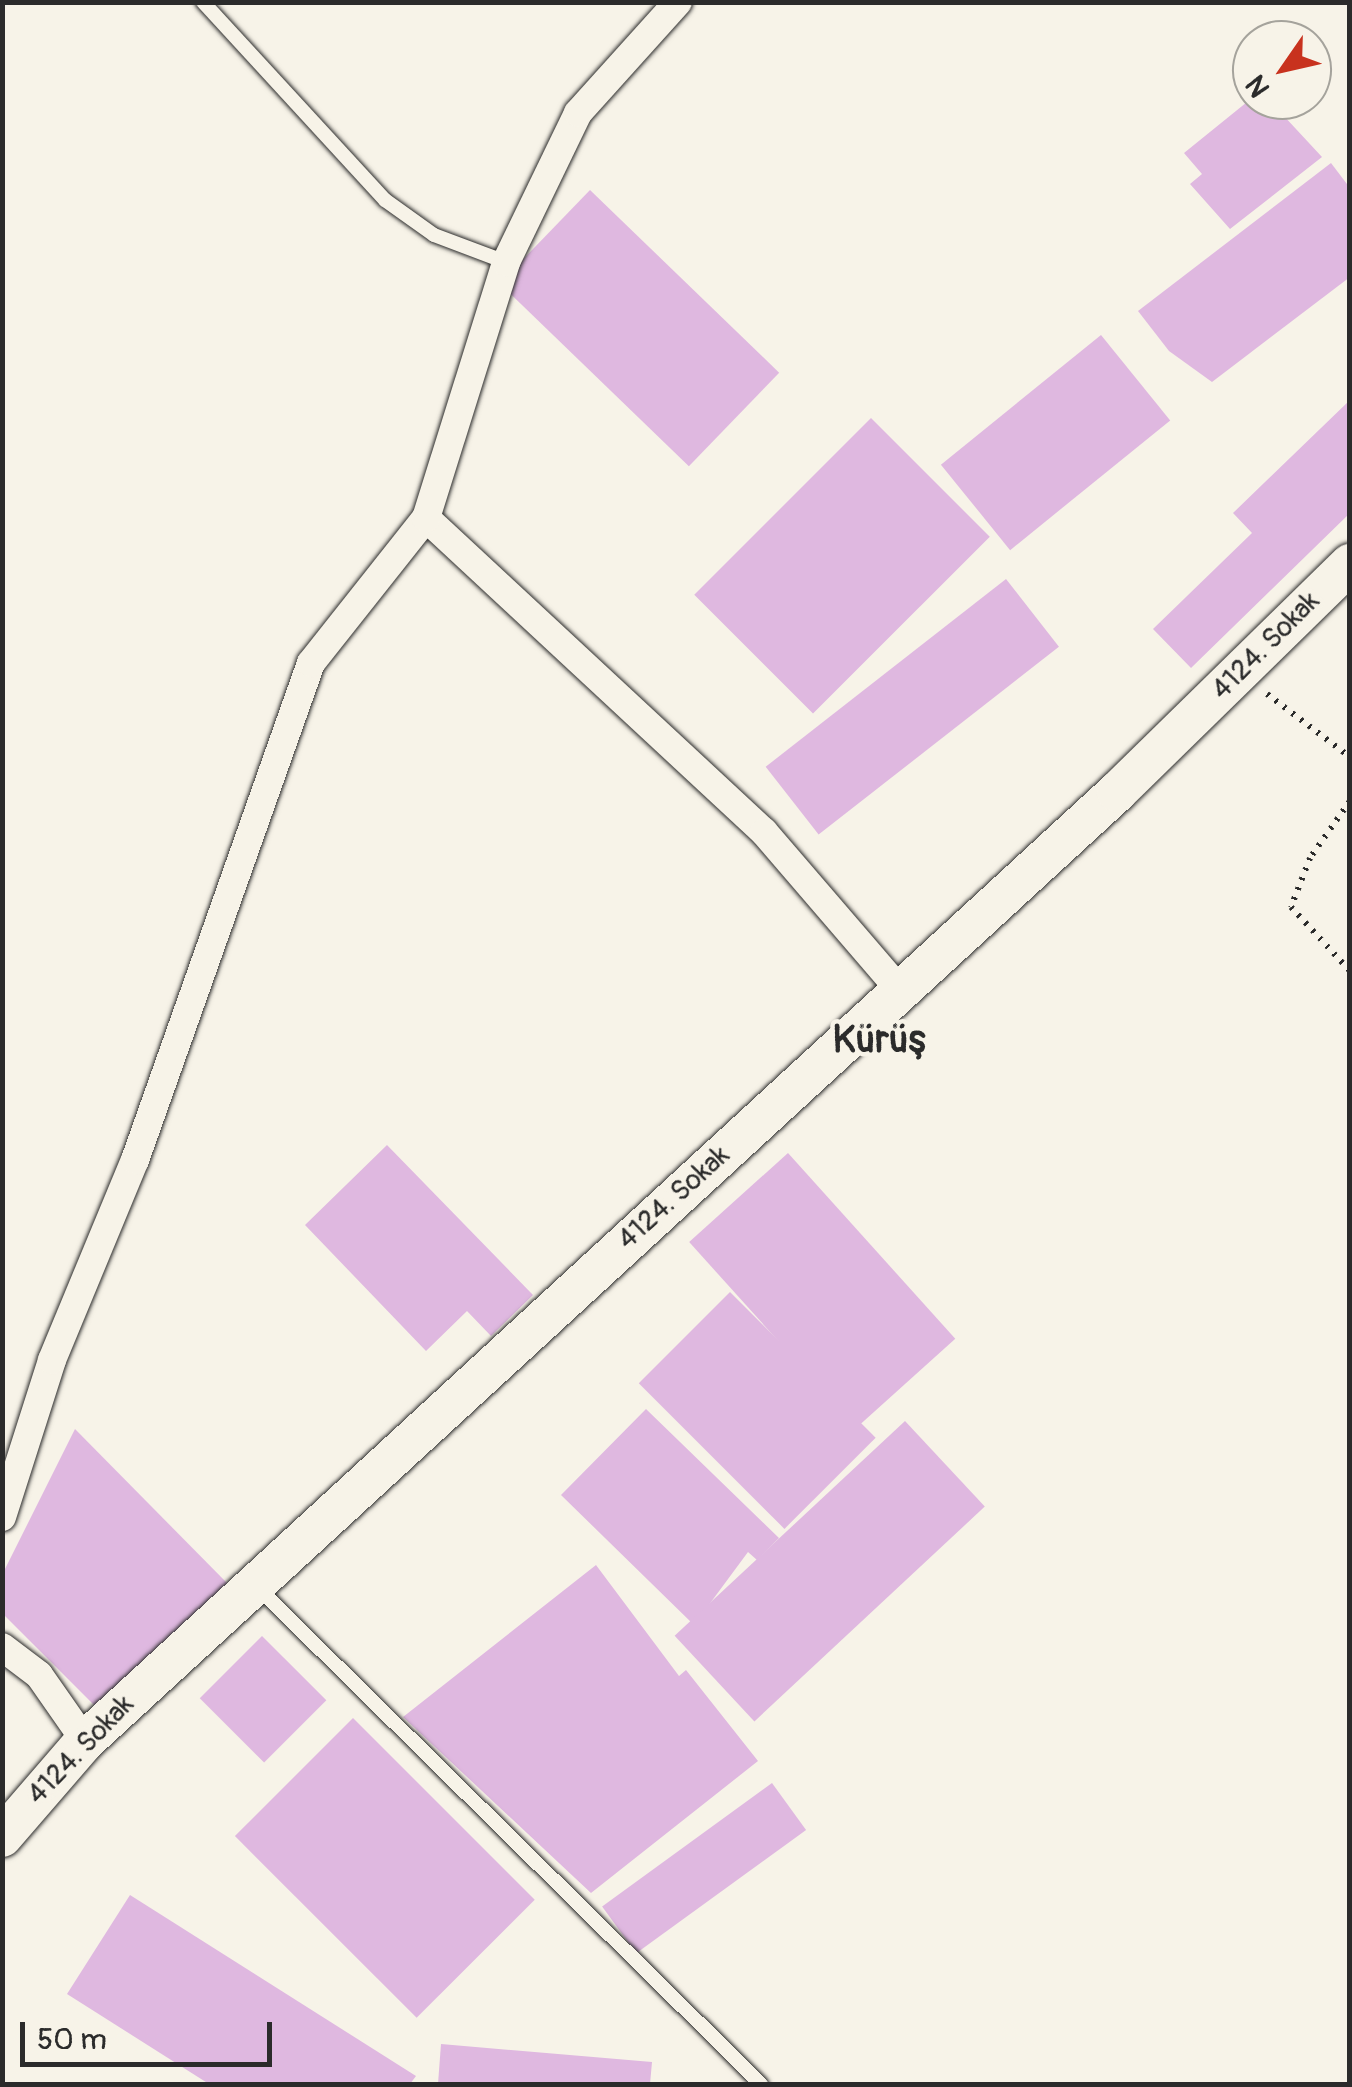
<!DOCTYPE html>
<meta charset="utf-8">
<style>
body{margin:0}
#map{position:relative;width:1352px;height:2087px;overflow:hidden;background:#f7f3e8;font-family:Pangolin,sans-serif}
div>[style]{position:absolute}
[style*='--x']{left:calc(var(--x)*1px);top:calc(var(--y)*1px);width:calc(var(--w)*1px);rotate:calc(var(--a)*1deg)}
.building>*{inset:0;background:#dfb8e0;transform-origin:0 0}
.path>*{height:6px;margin-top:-3px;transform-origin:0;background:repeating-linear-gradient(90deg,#2b2b2b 0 2.5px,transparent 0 10.5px)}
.roads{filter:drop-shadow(0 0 2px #2b2b2b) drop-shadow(0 0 2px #2b2b2b)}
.lane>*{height:14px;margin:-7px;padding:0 7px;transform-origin:7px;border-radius:7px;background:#f7f3e8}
.street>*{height:28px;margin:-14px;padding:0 14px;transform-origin:14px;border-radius:14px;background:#f7f3e8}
.secondary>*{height:40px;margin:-20px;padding:0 20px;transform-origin:20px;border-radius:20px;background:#f7f3e8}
span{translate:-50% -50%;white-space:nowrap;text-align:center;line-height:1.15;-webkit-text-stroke:9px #f7f3e8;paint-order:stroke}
.street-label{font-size:28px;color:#2b2b2b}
.district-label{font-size:38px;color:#2b2b2b;font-weight:700}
.frame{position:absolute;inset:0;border:5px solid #2b2b2b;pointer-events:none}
.north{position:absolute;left:1232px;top:20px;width:100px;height:100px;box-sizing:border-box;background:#f7f3e8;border:2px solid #a5a39c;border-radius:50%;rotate:236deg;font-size:28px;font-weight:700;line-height:40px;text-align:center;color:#2b2b2b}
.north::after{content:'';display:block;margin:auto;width:35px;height:45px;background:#c8321e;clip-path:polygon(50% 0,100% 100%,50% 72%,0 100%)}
.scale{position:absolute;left:20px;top:2022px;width:252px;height:45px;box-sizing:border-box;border:5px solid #2b2b2b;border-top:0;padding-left:12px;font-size:30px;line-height:35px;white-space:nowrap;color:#2b2b2b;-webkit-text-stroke:8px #f7f3e8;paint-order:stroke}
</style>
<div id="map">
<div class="building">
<i style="clip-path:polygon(1252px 98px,1269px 100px,1322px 157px,1230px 229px,1190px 184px,1202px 174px,1184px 153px)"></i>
<i style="clip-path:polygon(1331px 163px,1350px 188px,1350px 277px,1212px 382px,1169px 351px,1138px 311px)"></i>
<i style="left:590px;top:190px;width:263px;height:130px;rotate:44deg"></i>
<i style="left:1101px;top:335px;width:110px;height:206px;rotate:51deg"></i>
<i style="clip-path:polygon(1350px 400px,1350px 513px,1191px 668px,1153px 629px,1252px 533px,1233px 513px)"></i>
<i style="left:871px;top:418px;width:168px;height:250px;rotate:45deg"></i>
<i style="left:1006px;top:579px;width:86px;height:305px;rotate:52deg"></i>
<i style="clip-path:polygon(387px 1145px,533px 1295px,491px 1336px,467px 1311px,426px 1351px,305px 1225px)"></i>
<i style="left:788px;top:1153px;width:250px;height:133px;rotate:48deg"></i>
<i style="left:730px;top:1292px;width:206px;height:129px;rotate:45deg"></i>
<i style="clip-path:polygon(646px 1409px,779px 1538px,757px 1560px,748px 1552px,694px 1625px,561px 1495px)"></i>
<i style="left:905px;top:1421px;width:117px;height:315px;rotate:47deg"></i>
<i style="clip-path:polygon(75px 1429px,227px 1583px,99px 1710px,2px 1613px,2px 1575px)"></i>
<i style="clip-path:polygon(596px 1565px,679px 1676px,686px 1670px,758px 1761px,591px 1893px,403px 1717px)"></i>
<i style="left:262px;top:1636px;width:91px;height:88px;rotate:45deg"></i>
<i style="left:353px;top:1718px;width:257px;height:167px;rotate:45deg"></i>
<i style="left:772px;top:1783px;width:58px;height:210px;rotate:54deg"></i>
<i style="clip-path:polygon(130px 1895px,416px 2076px,410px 2084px,209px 2084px,67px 1994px)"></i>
<i style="clip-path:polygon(441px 2044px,652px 2062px,650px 2084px,438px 2084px)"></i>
</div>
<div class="path">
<i style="--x:1267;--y:694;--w:104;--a:37.2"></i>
<i style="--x:1350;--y:801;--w:70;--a:125.1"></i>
<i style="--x:1310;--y:858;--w:53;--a:111.2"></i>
<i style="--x:1291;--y:907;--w:87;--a:47.3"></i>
</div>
<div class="roads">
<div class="lane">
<i style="--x:203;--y:2;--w:269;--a:47.4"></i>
<i style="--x:385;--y:200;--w:60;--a:35.5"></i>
<i style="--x:434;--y:235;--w:77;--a:20.6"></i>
<i style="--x:257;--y:1587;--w:708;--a:44.6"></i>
</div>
<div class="street">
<i style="--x:426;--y:518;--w:461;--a:42.9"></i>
<i style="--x:764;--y:832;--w:210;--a:49.3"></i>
<i style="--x:2;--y:1517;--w:165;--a:-72.3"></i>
<i style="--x:52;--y:1360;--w:217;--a:-67.5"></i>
<i style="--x:135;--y:1160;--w:527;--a:-70.5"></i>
<i style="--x:311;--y:663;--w:185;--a:-51.6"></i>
<i style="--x:426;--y:518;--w:268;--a:-72.6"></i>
<i style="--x:506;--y:262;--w:165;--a:-64.2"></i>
<i style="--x:578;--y:113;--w:149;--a:-48"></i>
<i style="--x:2;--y:1647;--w:46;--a:37.1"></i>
<i style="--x:39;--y:1675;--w:80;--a:55.1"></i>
</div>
<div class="secondary">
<i style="--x:2;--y:1837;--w:127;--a:-49.2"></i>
<i style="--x:85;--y:1741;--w:1402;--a:-42.6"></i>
<i style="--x:1117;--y:792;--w:326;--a:-44.4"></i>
</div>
</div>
<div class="street-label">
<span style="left:1266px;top:646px;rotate:-45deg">4124. Sokak</span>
<span style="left:674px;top:1198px;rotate:-42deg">4124. Sokak</span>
<span style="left:81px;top:1750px;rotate:-46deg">4124. Sokak</span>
</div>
<div class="district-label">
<span style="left:879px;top:1041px">Kürüş</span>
</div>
<div class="frame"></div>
<div class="north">N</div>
<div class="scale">50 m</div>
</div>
